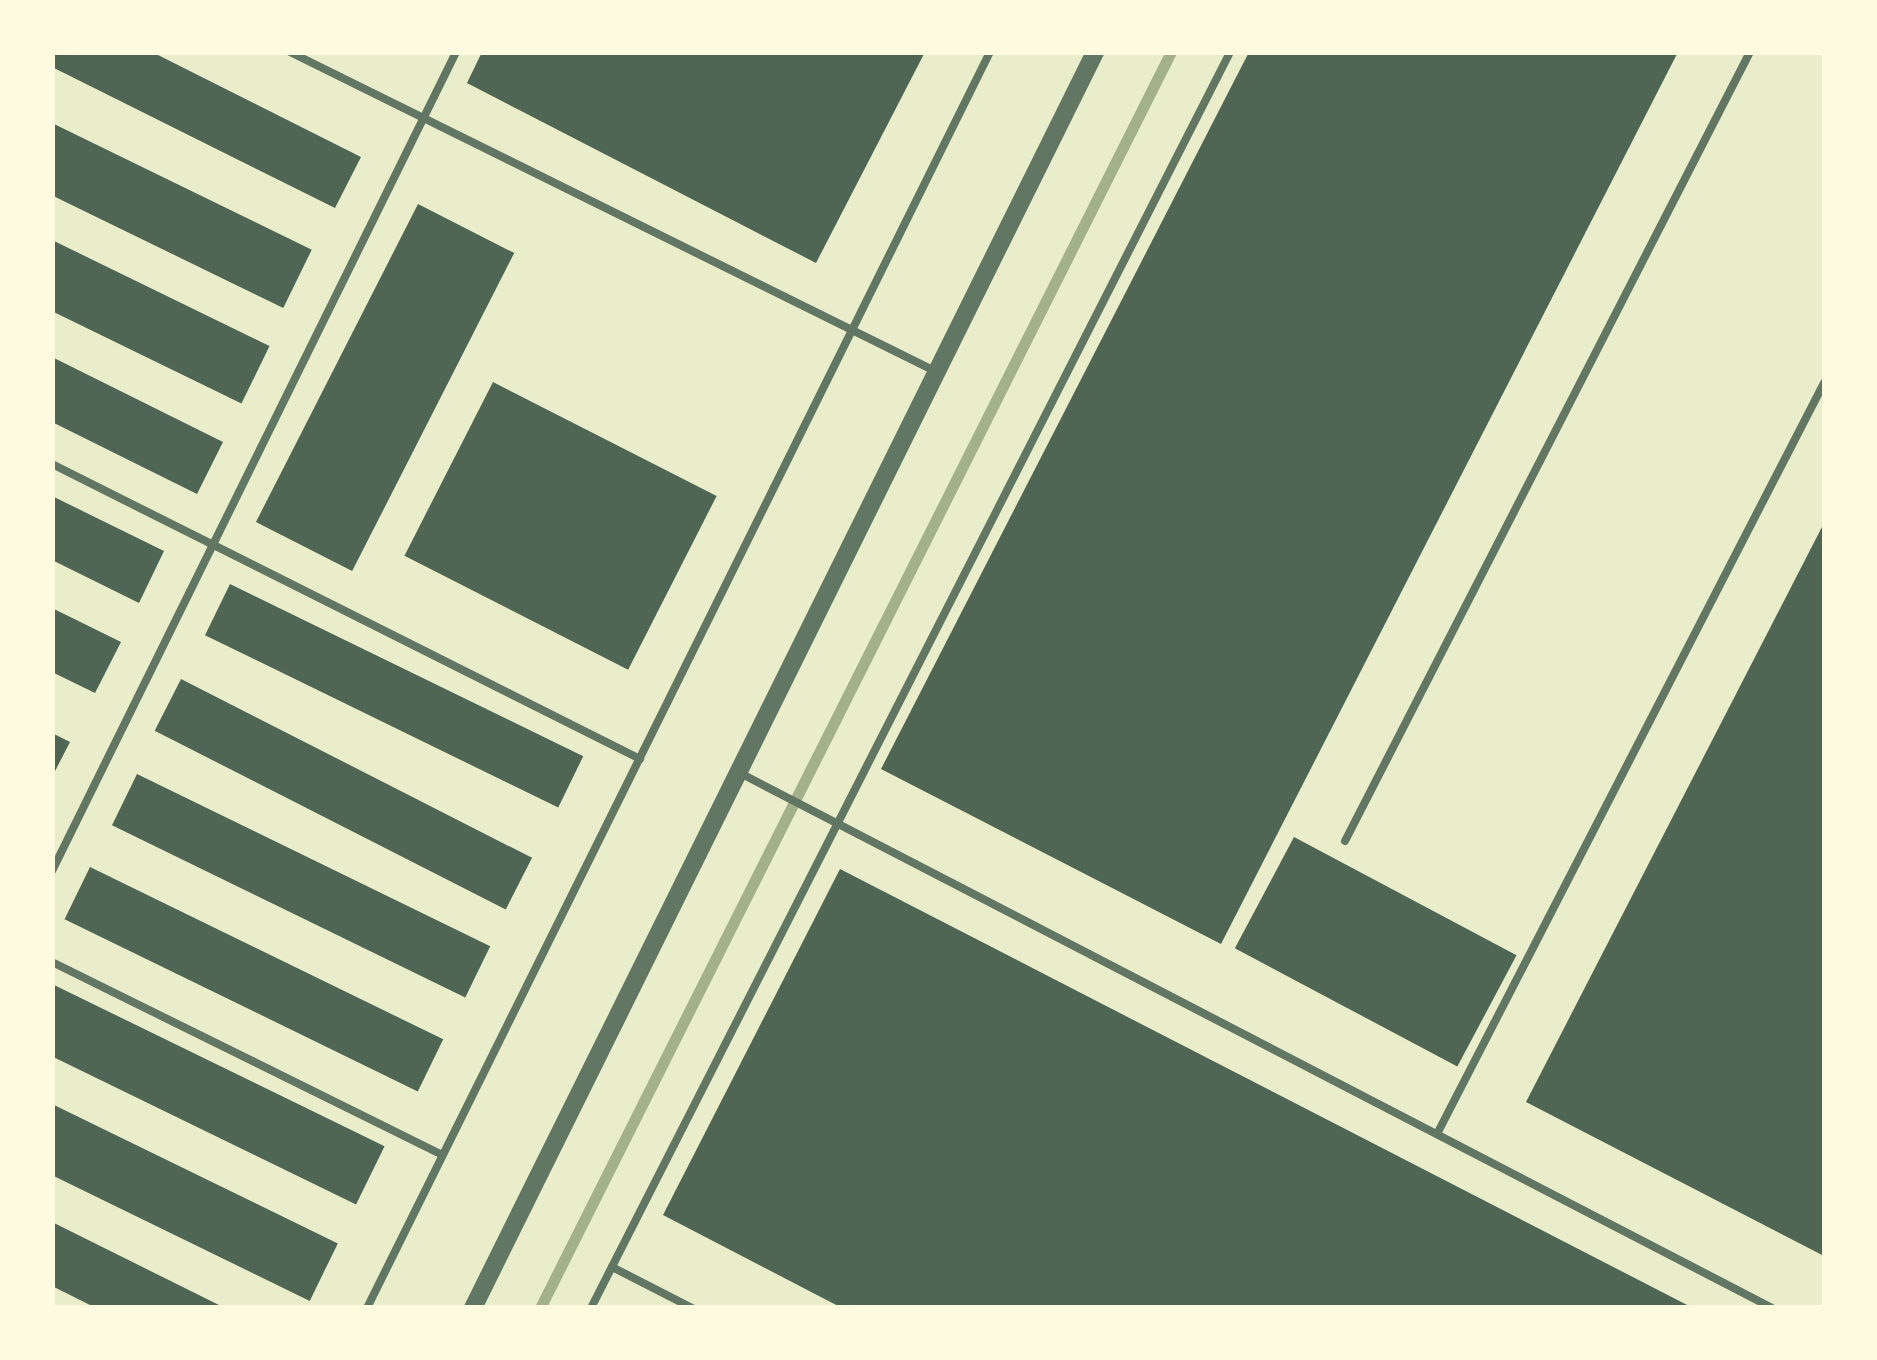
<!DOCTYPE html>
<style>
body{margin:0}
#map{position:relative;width:1877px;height:1360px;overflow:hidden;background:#e9edc9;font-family:"Fira Sans",sans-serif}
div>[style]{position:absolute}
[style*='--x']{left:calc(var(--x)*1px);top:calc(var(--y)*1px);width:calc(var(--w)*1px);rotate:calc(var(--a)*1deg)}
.stream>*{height:11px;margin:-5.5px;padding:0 5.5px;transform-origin:5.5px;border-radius:5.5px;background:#a3b18a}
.building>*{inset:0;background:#4f6655;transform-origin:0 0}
.service>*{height:8px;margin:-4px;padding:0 4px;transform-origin:4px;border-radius:4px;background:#617663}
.tertiary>*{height:18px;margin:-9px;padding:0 9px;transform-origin:9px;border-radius:9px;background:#617663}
span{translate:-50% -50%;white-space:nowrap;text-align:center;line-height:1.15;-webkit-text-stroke:10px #fefae0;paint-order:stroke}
.frame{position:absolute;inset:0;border:55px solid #fefae0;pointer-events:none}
</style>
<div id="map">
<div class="stream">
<i style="--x:540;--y:1308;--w:1406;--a:-63.33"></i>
</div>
<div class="building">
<i style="clip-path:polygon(52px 52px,152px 52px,361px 157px,335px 208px,52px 67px)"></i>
<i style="clip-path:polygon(482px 52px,925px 52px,816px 263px,467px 83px)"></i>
<i style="clip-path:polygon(1249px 52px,1678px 52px,1221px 944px,881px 769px)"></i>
<i style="left:52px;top:123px;width:289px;height:65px;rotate:26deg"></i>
<i style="left:418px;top:204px;width:108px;height:357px;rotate:27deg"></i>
<i style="left:52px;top:240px;width:242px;height:64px;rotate:26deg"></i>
<i style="clip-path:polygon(52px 357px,223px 442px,197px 494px,52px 422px)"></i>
<i style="left:493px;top:382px;width:251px;height:195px;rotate:27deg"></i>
<i style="clip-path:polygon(52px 496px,164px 551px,139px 603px,52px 560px)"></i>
<i style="clip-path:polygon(1824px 523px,1824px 1256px,1526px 1102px)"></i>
<i style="left:230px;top:584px;width:393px;height:57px;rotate:26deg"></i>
<i style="clip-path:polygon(52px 608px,121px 642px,95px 693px,52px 672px)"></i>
<i style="left:181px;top:679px;width:394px;height:58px;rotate:27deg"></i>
<i style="clip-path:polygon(52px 733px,70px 742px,52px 777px)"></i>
<i style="left:137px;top:774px;width:393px;height:57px;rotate:26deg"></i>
<i style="left:1294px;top:837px;width:252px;height:126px;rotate:28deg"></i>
<i style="left:90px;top:867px;width:393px;height:58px;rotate:26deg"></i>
<i style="clip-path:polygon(840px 869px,1693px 1308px,842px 1308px,663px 1215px)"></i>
<i style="left:52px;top:984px;width:370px;height:65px;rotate:26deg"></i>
<i style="left:52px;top:1104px;width:318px;height:64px;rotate:26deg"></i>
<i style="clip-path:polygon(52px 1222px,225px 1308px,96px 1308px,52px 1286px)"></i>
</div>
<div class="service">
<i style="--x:290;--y:52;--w:722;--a:26.32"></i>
<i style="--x:52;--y:464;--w:658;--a:26.64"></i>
<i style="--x:740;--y:773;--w:1162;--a:27.4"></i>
<i style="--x:1345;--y:841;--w:887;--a:-62.83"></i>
<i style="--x:52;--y:871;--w:913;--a:-63.74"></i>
<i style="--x:52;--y:962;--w:435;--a:26.3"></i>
<i style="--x:1437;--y:1134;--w:845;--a:-62.74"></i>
<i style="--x:612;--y:1267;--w:90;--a:27.1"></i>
<i style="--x:367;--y:1308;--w:1402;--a:-63.62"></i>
<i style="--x:591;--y:1308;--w:1409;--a:-63.03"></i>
</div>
<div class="tertiary">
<i style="--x:473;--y:1308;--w:1402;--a:-63.65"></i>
</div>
<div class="frame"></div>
</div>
